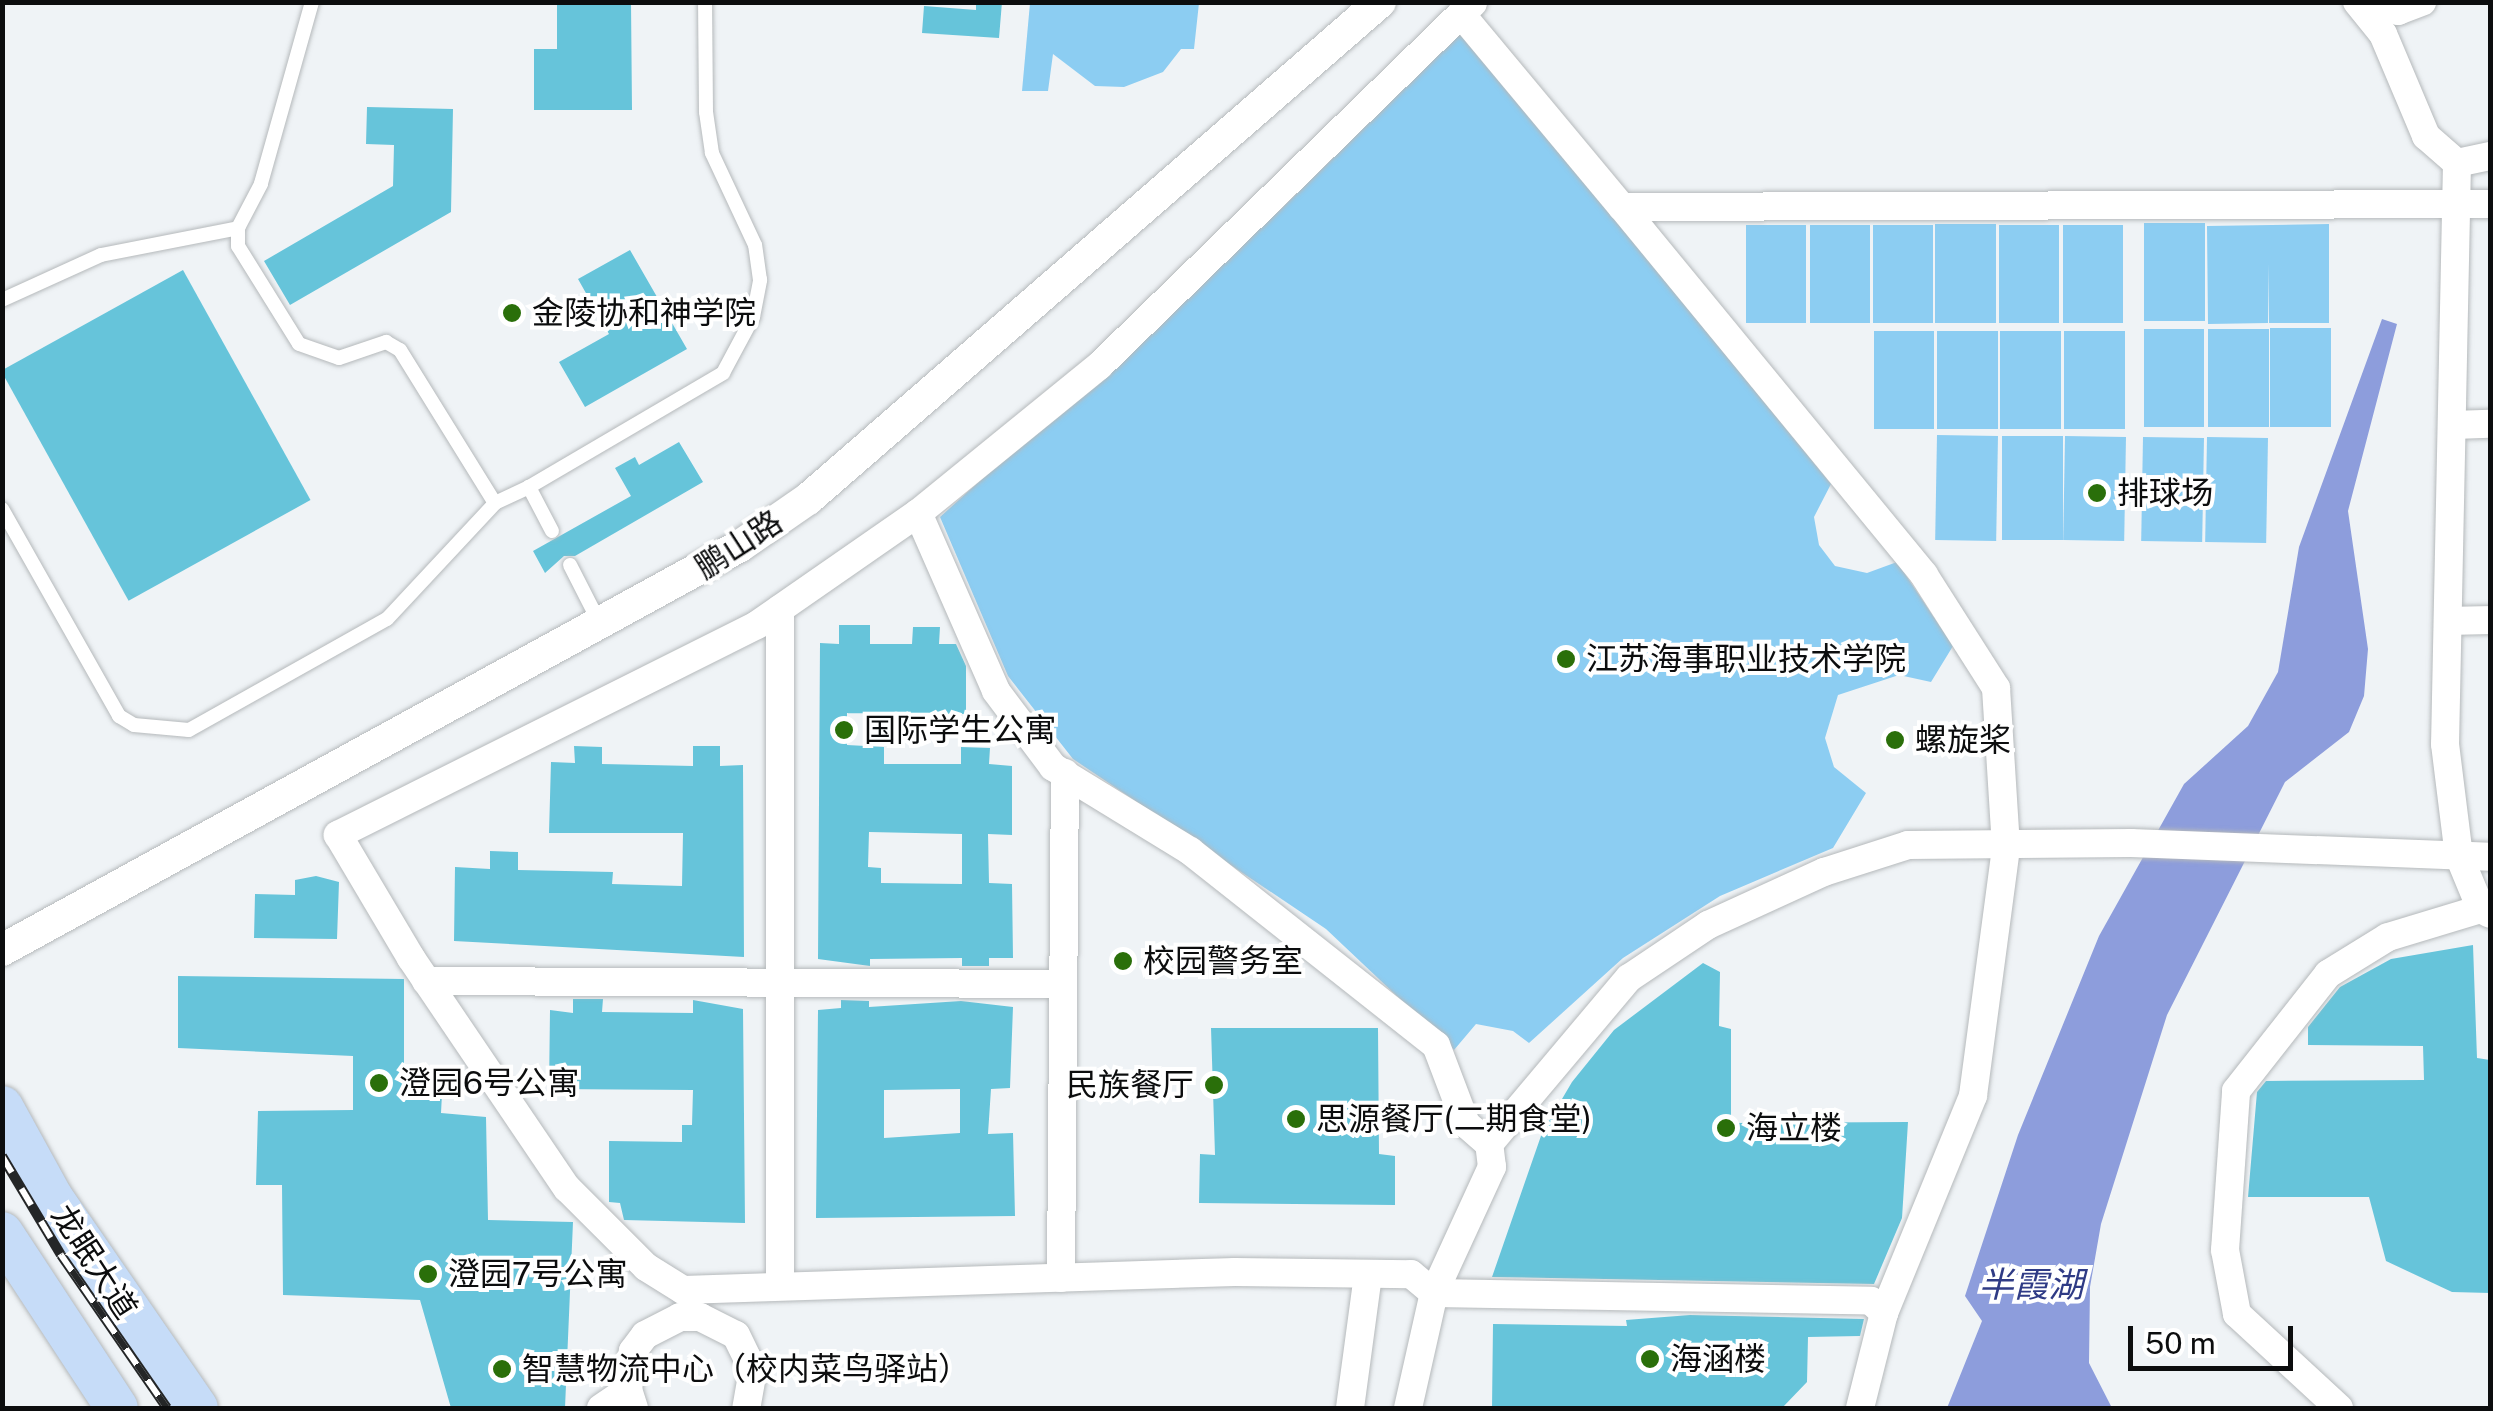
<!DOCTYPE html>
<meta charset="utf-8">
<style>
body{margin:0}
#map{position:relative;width:2493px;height:1411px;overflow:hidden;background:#eff3f6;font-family:"Public Sans","Noto Sans SC",sans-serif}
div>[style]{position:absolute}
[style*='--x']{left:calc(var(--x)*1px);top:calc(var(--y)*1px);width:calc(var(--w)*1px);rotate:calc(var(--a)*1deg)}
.green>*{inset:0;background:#8ccdf2;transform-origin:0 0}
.water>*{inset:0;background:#8d9ddc}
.building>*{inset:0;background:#66c4da;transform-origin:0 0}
.roads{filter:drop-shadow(0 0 2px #b5b9bb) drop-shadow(0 0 2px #b5b9bb)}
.service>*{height:14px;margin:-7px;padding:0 7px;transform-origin:7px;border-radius:7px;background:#fff}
.minor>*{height:28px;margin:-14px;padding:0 14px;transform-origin:14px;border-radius:14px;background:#fff}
.tertiary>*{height:32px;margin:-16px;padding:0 16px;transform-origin:16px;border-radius:16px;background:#fff}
.primary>*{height:42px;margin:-21px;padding:0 21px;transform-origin:21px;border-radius:21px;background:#c6dcf8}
.rail>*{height:10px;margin-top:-5px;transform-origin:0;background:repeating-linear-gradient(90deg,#fff 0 19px,#242627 0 38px);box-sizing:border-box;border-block:2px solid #242627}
.dots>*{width:28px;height:28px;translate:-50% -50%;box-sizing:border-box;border:5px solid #fff;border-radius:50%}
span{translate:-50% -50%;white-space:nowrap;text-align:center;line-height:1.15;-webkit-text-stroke:8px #fff;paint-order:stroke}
.poi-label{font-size:32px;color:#0c0d0e}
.left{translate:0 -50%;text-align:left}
.right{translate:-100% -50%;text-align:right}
.street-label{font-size:32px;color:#0c0d0e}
.water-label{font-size:35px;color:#2f3b85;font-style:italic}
.frame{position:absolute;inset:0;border:5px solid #0c0d0e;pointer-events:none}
.scale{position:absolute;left:2128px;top:1326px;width:165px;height:45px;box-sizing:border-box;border:5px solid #0c0d0e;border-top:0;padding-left:12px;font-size:30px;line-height:35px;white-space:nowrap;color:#0c0d0e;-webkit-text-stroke:8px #fff;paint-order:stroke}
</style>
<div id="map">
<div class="green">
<i style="clip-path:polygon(1030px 3px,1199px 3px,1194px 49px,1181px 49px,1163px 72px,1124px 87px,1095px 86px,1053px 54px,1048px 91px,1022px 91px)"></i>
<i style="clip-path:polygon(1462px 32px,1831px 484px,1814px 517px,1819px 545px,1835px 566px,1867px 573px,1897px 562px,1953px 646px,1931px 682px,1899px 675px,1838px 695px,1825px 738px,1834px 767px,1866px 793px,1833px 848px,1720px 896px,1623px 958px,1529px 1043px,1513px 1031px,1476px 1024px,1454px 1050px,1326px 929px,1073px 759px,1008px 676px,940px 517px,1280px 210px)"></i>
<i style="left:2205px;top:223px;width:98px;height:61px;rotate:90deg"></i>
<i style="left:1996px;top:224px;width:99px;height:61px;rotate:90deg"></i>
<i style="clip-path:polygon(2329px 224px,2329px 323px,2269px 323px,2268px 263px,2268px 323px,2208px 324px,2207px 226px)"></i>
<i style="left:1806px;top:225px;width:98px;height:60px;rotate:90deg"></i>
<i style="left:1810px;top:225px;width:60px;height:98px"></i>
<i style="left:1933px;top:225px;width:98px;height:60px;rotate:90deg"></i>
<i style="left:2059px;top:225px;width:98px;height:60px;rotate:90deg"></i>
<i style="left:2063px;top:225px;width:60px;height:98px"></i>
<i style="left:2270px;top:328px;width:61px;height:99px"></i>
<i style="left:2144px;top:329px;width:60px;height:98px"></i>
<i style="left:2208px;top:329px;width:61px;height:98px"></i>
<i style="left:1874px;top:331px;width:60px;height:98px"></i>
<i style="left:1937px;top:331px;width:61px;height:98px"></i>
<i style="left:2000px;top:331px;width:61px;height:98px"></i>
<i style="left:2064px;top:331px;width:61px;height:98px"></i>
<i style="left:1937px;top:435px;width:61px;height:105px;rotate:1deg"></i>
<i style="left:2002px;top:436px;width:61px;height:104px"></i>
<i style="left:2065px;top:436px;width:61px;height:104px;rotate:1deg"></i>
<i style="left:2143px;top:437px;width:61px;height:104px;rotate:1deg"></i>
<i style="left:2207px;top:437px;width:61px;height:105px;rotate:1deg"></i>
</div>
<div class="water">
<i style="clip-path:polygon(2382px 319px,2397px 324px,2348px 511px,2368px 649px,2364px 696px,2349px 732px,2285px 782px,2167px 1015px,2101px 1224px,2090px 1287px,2089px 1363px,2112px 1408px,1947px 1408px,1982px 1321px,1965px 1296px,2018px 1135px,2099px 936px,2184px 784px,2248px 726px,2278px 672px,2299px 547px)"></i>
</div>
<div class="building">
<i style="clip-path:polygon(557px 2px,631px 2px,632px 110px,534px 110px,534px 49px,557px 49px)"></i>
<i style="clip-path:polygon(976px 2px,1002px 2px,999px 38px,922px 33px,924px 6px,976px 10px)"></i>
<i style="clip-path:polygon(367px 107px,453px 109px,451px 212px,290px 305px,264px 261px,393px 186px,394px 145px,366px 144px)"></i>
<i style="clip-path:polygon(630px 250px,687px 349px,585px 407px,559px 362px,609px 334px,578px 279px)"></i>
<i style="left:183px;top:270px;width:263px;height:208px;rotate:61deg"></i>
<i style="clip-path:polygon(679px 442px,703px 482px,575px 556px,564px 556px,545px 573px,533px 551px,631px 496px,615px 468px,635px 457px,639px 465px)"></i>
<i style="clip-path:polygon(evenodd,839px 625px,870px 625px,870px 644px,912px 644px,913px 627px,940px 627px,939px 644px,956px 644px,966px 666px,966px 714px,847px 713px,847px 745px,884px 747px,884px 764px,961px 764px,961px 747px,990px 748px,989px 764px,1012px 766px,1012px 835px,988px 834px,989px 883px,1012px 884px,1013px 958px,989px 958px,989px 966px,962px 966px,962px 958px,870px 959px,870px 966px,818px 959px,820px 643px,839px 644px,839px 625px,869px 832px,962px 834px,962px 884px,881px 883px,881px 868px,868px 867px,869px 832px)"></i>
<i style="clip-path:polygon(574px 746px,602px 747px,602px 764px,693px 766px,693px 746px,720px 746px,720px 766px,743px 765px,744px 957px,454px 941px,455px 867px,490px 869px,490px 851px,518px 852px,518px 870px,613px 872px,612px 884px,682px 886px,683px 833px,549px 833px,551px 762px,575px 763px)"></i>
<i style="clip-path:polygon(316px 876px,339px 882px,337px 939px,254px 938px,255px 894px,295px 895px,295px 880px)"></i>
<i style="clip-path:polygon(2473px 945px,2477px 1058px,2490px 1060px,2490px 1293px,2452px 1292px,2386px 1261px,2369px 1197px,2248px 1197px,2257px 1092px,2266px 1081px,2424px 1080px,2423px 1046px,2308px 1045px,2308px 1027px,2340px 987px,2391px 959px)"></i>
<i style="clip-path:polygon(1703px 963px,1720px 972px,1719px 1026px,1731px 1029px,1731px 1123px,1908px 1122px,1902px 1218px,1874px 1284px,1492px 1277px,1542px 1133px,1572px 1082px,1614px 1030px)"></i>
<i style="clip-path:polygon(178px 976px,404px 979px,404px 1090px,442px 1094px,441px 1113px,486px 1117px,488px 1220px,573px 1222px,565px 1408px,451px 1408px,420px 1300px,283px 1295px,282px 1185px,256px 1185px,258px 1111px,353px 1110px,353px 1056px,178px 1048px)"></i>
<i style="clip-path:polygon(573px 999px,603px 999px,602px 1012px,693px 1013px,693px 1000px,743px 1009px,745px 1223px,624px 1220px,620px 1203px,609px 1202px,609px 1141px,682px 1142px,682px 1125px,692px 1125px,693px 1090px,549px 1089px,550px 1010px,573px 1013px)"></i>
<i style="clip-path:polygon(evenodd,841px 1000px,869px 1001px,869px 1007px,961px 1001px,1013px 1007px,1010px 1088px,991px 1089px,988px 1134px,1013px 1133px,1015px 1216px,816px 1218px,818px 1010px,841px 1008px,841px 1000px,960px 1089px,960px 1133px,884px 1138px,884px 1090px,960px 1089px)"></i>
<i style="clip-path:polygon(1211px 1028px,1378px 1028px,1379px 1154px,1395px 1156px,1395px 1205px,1199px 1203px,1200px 1154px,1215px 1155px)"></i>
<i style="clip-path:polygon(1690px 1315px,1864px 1319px,1860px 1336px,1808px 1337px,1807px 1382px,1782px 1408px,1492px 1408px,1493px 1324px,1627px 1326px,1626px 1320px)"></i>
</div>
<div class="roads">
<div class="service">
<i style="--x:312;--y:2;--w:189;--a:105.7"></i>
<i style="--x:261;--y:184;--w:50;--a:117.6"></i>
<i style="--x:238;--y:228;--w:18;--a:90"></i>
<i style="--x:238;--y:246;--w:115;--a:58.1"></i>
<i style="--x:299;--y:344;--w:42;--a:19.3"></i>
<i style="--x:339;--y:358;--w:50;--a:-18.8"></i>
<i style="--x:386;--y:342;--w:16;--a:30"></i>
<i style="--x:400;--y:350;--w:180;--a:58.2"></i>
<i style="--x:495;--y:503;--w:38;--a:-25"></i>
<i style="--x:2;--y:300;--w:109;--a:-24.4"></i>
<i style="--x:101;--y:255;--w:140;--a:-11.1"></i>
<i style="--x:2;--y:509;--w:238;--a:60.5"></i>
<i style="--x:119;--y:716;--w:17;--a:31"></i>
<i style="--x:134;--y:725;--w:55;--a:5.2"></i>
<i style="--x:189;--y:730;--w:227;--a:-29.3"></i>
<i style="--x:387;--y:619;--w:158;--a:-47"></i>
<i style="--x:552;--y:531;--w:50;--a:-117.6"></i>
<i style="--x:529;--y:487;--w:225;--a:-30.4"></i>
<i style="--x:723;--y:373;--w:64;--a:-61.8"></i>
<i style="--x:753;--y:317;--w:38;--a:-79"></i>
<i style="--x:760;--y:280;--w:35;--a:-98"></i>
<i style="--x:755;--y:245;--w:102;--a:-115.1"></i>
<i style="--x:712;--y:153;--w:41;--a:-98.3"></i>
<i style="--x:706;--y:112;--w:110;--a:-90.5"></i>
<i style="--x:570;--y:565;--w:64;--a:63"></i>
</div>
<div class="minor">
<i style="--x:2357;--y:2;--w:41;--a:50.9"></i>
<i style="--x:2383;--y:34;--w:111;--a:67.1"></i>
<i style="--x:2426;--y:136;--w:41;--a:41.1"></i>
<i style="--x:2457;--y:163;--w:581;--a:91.18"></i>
<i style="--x:2445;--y:744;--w:113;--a:82.9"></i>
<i style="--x:2459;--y:856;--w:57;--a:67.5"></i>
<i style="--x:2481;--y:909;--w:10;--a:29"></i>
<i style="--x:2386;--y:2;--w:15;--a:37"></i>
<i style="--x:2398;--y:11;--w:26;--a:-21"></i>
<i style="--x:1473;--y:3;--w:16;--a:137"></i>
<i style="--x:1461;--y:14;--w:251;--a:50.2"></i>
<i style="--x:1622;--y:207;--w:868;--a:-0.2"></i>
<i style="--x:1461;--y:14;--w:505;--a:135.8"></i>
<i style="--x:1099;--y:366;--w:233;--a:140.9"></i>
<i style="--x:918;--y:513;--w:196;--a:145.2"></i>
<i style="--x:757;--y:625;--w:469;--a:153.4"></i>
<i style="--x:338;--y:835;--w:143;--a:59.3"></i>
<i style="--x:411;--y:958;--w:278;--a:55.9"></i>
<i style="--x:567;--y:1188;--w:112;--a:45"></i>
<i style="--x:646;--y:1267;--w:44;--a:31.9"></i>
<i style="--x:683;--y:1290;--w:552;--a:-1.87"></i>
<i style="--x:1235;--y:1272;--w:176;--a:0.7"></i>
<i style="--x:1411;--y:1274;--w:30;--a:40"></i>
<i style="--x:1434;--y:1293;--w:139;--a:-65.3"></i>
<i style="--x:1492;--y:1167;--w:23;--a:-97"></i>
<i style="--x:1489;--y:1144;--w:217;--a:-49.9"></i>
<i style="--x:1629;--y:978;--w:95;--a:-33.9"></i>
<i style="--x:1708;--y:925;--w:128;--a:-24.6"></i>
<i style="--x:1824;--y:872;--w:88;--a:-17.8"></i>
<i style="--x:1908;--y:845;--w:223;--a:-0.5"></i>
<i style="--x:2131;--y:843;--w:359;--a:2.2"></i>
<i style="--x:2457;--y:163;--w:34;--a:-12"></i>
<i style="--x:1622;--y:207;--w:476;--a:50.6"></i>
<i style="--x:1924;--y:575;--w:134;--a:57.5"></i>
<i style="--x:1996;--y:688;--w:160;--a:86.4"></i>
<i style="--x:2006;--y:848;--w:250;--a:97.6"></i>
<i style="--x:1973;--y:1096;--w:235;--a:112.3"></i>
<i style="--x:1884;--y:1313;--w:98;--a:104.2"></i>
<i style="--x:2453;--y:425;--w:37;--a:-2"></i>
<i style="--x:918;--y:513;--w:194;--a:66.3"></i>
<i style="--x:996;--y:691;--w:95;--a:53.1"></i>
<i style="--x:1053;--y:767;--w:161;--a:31.5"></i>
<i style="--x:1190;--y:851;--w:313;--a:38.3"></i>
<i style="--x:1436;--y:1045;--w:85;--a:69.2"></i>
<i style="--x:1466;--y:1124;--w:30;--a:41"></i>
<i style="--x:780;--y:609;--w:676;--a:90"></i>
<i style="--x:2448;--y:621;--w:42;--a:-1.4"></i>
<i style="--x:426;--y:981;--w:637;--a:0.27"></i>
<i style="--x:1061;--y:1278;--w:505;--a:-89.55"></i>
<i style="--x:601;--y:1408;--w:32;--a:-34"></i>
<i style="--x:634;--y:1408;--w:19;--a:-108"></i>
<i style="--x:628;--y:1390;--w:39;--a:-83"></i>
<i style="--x:633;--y:1351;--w:20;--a:-53"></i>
<i style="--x:645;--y:1335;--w:39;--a:-27"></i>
<i style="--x:680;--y:1317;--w:20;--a:0"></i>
<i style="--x:700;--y:1317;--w:40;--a:26.6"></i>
<i style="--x:736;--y:1335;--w:39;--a:64"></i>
<i style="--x:753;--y:1370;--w:39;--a:100"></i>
<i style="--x:1350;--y:1408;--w:135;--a:-82.3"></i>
<i style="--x:1408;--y:1408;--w:118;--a:-77.3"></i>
<i style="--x:1434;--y:1293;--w:437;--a:1"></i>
<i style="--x:1871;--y:1301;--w:18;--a:43"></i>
<i style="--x:2339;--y:1408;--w:139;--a:-137.3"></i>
<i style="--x:2237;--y:1314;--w:65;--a:-100.6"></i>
<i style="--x:2225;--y:1250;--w:159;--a:-86"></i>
<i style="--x:2236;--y:1091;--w:149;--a:-51.8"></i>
<i style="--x:2328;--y:974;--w:70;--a:-31.7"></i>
<i style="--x:2388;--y:937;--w:97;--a:-16.8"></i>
</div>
<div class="tertiary">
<i style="--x:2;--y:950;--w:841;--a:-28.7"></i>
<i style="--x:740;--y:546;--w:83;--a:-34.7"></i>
<i style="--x:808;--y:499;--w:758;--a:-40.99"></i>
</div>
<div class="primary">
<i style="--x:2;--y:1107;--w:104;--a:61.2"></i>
<i style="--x:52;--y:1198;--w:255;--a:55.4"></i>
<i style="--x:2;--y:1233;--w:209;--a:56.7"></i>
</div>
</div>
<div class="rail">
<i style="--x:2;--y:1156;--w:115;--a:59.2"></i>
<i style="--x:61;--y:1255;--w:186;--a:55.3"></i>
</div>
<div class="dots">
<i style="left:512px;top:313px;background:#2a6f0a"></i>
<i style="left:2097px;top:493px;background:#2a6f0a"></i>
<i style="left:1566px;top:659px;background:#2a6f0a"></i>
<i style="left:844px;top:730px;background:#2a6f0a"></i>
<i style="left:1895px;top:740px;background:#2a6f0a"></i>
<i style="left:1123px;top:961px;background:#2a6f0a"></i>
<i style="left:379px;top:1083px;background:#2a6f0a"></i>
<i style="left:1214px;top:1085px;background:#2a6f0a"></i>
<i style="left:1296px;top:1119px;background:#2a6f0a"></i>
<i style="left:1726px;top:1128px;background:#2a6f0a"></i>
<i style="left:428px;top:1274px;background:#2a6f0a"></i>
<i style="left:1650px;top:1359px;background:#2a6f0a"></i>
<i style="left:502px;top:1369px;background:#2a6f0a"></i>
</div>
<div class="poi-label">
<span class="left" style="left:532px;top:313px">金陵协和神学院</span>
<span class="left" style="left:2117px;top:493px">排球场</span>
<span class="left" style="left:1586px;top:659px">江苏海事职业技术学院</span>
<span class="left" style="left:864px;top:730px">国际学生公寓</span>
<span class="left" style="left:1915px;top:740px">螺旋桨</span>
<span class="left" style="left:1143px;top:961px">校园警务室</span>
<span class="left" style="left:399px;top:1083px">澄园6号公寓</span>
<span class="right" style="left:1194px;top:1085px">民族餐厅</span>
<span class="left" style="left:1316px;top:1119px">思源餐厅(二期食堂)</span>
<span class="left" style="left:1746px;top:1128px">海立楼</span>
<span class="left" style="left:448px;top:1274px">澄园7号公寓</span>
<span class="left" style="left:1670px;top:1359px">海涵楼</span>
<span class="left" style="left:522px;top:1369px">智慧物流中心（校内菜鸟驿站）</span>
</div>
<div class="street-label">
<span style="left:739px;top:545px;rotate:-33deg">鹏山路</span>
<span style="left:94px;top:1262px;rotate:57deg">龙眠大道</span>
</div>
<div class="water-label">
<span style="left:2031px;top:1285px">半霞湖</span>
</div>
<div class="frame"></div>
<div class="scale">50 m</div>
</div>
